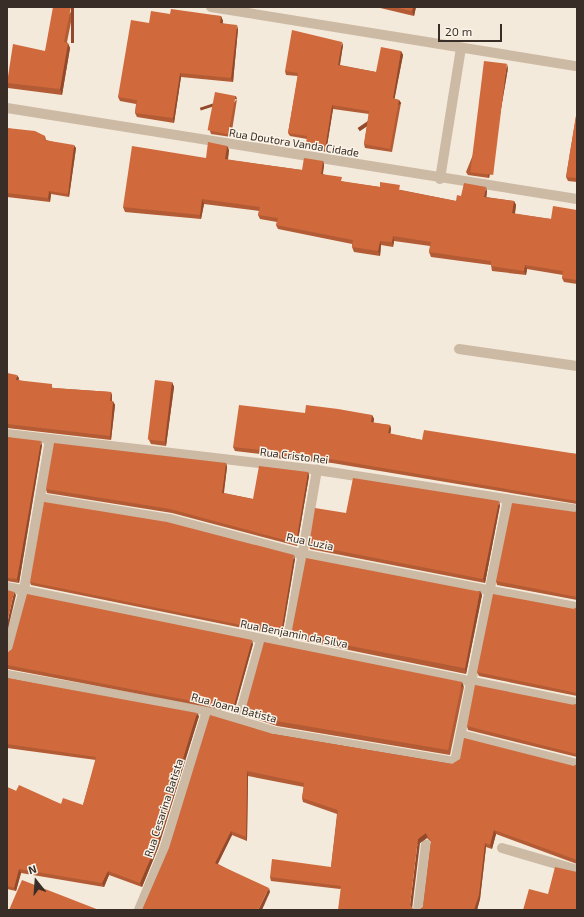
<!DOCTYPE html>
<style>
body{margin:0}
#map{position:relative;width:584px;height:917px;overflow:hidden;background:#f4eadb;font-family:"Exo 2",sans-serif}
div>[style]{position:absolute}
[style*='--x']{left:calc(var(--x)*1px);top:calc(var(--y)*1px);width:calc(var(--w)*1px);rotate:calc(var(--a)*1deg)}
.minor>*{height:10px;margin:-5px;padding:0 5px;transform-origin:5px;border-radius:5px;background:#cdbaa5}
.wall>*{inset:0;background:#b35b34}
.shaded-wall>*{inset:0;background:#924a2b;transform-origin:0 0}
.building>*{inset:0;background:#d06a3d;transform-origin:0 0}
span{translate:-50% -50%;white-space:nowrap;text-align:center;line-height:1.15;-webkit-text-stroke:3px #fbf3e7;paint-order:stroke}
.street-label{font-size:11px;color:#382e27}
.frame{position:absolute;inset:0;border:8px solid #382e27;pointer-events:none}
.north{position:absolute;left:16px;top:861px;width:40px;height:40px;-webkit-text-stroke:3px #fbf3e7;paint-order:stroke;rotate:343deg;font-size:11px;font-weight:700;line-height:16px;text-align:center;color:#382e27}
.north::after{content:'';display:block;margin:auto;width:14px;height:18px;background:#382e27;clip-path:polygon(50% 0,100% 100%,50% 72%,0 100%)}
.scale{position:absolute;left:438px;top:24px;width:64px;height:18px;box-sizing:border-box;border:2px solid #382e27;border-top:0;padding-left:5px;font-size:12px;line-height:14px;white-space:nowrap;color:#382e27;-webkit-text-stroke:3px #fbf3e7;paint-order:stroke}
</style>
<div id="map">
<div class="minor">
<i style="--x:211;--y:7;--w:371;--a:9.2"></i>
<i style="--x:7;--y:108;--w:577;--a:9.07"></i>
<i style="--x:440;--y:179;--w:133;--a:-80.9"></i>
<i style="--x:459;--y:349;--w:119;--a:8.2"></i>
<i style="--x:7;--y:434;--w:312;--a:6.6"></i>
<i style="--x:317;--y:470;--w:263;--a:8.7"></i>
<i style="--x:40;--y:498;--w:132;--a:9.2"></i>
<i style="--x:170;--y:519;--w:136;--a:15"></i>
<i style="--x:301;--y:554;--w:281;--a:10.9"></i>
<i style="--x:7;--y:587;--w:582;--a:11.5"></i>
<i style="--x:287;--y:645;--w:178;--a:-80.3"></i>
<i style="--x:7;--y:650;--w:62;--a:-74.2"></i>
<i style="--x:24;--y:590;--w:153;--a:-80.2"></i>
<i style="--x:7;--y:675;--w:203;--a:10.2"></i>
<i style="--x:207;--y:711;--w:72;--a:16.9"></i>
<i style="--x:276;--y:732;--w:181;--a:9.5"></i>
<i style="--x:455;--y:762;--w:268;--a:-78.6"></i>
<i style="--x:238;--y:722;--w:85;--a:-74.3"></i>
<i style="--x:462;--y:735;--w:119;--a:14.2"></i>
<i style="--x:502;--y:848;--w:78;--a:16.3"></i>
<i style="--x:139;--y:910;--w:65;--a:-67.4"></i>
<i style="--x:164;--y:850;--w:145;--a:-72.8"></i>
<i style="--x:418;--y:910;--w:66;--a:-83.1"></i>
</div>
<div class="wall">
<i style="clip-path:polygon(74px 7px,67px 42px,70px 48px,62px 95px,8px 88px,7px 84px,7px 80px,45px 51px)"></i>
<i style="clip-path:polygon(376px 7px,416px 7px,414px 16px)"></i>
<i style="clip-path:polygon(170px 14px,221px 16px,223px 21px,222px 23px,238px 29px,233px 82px,181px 77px,174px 123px,137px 117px,135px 113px,136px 104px,120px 101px,118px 97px,149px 23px)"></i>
<i style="clip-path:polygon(343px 45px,340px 65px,376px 72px,401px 51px,403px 55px,394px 99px,399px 100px,401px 103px,392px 152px,365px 148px,364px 144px,369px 114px,333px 109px,326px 152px,307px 149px,306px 146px,307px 139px,290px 136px,288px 133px,298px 76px,286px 75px,285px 71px)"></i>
<i style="clip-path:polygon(508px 68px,489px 178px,468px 175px,466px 172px)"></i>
<i style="clip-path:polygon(237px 99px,231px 137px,211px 134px,210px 131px)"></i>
<i style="clip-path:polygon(577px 110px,577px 182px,568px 181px,566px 177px)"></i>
<i style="clip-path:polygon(7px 128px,45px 136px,46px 140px,76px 148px,69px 197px,51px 194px,50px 202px,7px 197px)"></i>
<i style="clip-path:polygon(227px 146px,229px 150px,228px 160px,302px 170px,323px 161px,324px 165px,323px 174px,344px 182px,380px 187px,401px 190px,456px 201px,461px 196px,487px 191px,486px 197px,514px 201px,516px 205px,515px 214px,551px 219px,577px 210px,577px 284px,564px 282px,562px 278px,563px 275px,527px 269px,526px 275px,492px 271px,491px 265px,431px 257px,429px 252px,430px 246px,394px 241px,393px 247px,381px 245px,380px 256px,354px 252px,352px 247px,352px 244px,278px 229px,276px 225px,277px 222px,260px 219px,258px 215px,259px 211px,204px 204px,201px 219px,125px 212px,123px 207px,206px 158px)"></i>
<i style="clip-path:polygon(7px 373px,19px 378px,18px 380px,54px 388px,111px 392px,112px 396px,112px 401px,115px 405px,111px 440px,7px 428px)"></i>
<i style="clip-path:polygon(172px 382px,174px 387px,166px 446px,151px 444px,149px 440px)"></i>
<i style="clip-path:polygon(305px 413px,372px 415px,374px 419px,373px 423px,390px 425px,391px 429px,390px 434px,422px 440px,577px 454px,577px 504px,332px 463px,263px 457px,261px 454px,235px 451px,233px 447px)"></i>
<i style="clip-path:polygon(7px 437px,42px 445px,19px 583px,7px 581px)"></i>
<i style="clip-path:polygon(226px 463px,227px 467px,224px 493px,253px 499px,308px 472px,309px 476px,297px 546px,172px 513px,47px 493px,46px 489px)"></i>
<i style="clip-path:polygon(500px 505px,485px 583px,310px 549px,309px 545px,346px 513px)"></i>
<i style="clip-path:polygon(577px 511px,577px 600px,497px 585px,496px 581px,575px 512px)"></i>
<i style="clip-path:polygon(295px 559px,282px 636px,31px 585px,30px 582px)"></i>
<i style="clip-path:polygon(480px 591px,482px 595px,466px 674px,295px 639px,293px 635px)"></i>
<i style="clip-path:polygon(577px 607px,577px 696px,479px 676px,477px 672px)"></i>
<i style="clip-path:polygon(253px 644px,234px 712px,8px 669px,7px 669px,7px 653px)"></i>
<i style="clip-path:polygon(7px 678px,199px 716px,158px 848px,142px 887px,109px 875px,104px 887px,21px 873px,16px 891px,7px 889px,7px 787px,16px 791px,61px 804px,83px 805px,96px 760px,7px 748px)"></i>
<i style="clip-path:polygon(464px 687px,450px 755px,277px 726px,246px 716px,245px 711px)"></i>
<i style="clip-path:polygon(577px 704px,577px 757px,468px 730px,467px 726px)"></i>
<i style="clip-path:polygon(273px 734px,452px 764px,574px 766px,577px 764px,577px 864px,496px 834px,492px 849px,486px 847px,480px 899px,477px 910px,419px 910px,423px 907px,431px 842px,427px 838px,420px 843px,340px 889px,271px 881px,270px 877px,331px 867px,337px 814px,303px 802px,302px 798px,304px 787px,248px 776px,247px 841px,232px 835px,218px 864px,270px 892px,142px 910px)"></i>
</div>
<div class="shaded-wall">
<i style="left:71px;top:7px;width:3px;height:36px"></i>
<i style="clip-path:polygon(413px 7px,416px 7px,414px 16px,412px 11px)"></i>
<i style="clip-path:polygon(221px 16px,223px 21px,222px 27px,220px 23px)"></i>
<i style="clip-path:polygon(237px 25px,238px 29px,233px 82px,231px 78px)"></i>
<i style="clip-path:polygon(342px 42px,343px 45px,339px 69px,338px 65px)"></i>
<i style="clip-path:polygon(68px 43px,70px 48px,62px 95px,60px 89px)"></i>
<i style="clip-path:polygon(401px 51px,403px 55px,394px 102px,393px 98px)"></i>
<i style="clip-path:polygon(507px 64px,508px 68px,489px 178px,488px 175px)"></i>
<i style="clip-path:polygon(180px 73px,181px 77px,174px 123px,173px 118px)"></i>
<i style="left:236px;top:96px;width:3px;height:38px;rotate:72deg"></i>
<i style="left:399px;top:100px;width:4px;height:50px;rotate:56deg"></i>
<i style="clip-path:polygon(332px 105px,333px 109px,326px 152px,325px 149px)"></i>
<i style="clip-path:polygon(74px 145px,76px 148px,69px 197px,68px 194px)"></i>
<i style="clip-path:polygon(227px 146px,229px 150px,227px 164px,225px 159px)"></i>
<i style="clip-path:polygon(323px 161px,324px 165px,322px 178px,321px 174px)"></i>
<i style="clip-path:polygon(486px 187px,487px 191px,486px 202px,484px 197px)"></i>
<i style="clip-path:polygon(49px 191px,51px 194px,50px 202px,48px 198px)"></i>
<i style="clip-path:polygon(202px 199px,204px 204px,201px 219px,200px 215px)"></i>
<i style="clip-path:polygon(514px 201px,516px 205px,514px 218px,512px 213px)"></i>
<i style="clip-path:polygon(393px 236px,394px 241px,393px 247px,392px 242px)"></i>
<i style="clip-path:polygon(380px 241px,381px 245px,380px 256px,378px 251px)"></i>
<i style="clip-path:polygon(525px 265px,527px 269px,526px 275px,524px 271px)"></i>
<i style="clip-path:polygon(17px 375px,19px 378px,18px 384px,16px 380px)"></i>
<i style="clip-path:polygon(172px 382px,174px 387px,166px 446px,165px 442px)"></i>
<i style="clip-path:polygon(111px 392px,112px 396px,111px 404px,110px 401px)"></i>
<i style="clip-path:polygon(113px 401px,115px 405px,111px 440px,110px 436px)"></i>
<i style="clip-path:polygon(372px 415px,374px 419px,373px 427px,371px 422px)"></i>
<i style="clip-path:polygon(390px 425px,391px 429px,390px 437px,388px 433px)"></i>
<i style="clip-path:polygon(41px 441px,42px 445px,19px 583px,17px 579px)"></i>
<i style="clip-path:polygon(226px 463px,227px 467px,223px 497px,222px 493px)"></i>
<i style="clip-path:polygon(308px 472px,309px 476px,297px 546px,296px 543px)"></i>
<i style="clip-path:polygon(499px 501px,500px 505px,485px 583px,483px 579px)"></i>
<i style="clip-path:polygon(294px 555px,295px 559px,282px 636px,281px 633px)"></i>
<i style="clip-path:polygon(480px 591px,482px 595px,466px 674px,465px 670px)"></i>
<i style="clip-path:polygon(14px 592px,16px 595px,7px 633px,7px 624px)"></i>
<i style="clip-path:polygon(252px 640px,253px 644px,234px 712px,233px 709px)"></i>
<i style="left:462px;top:682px;width:5px;height:69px;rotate:68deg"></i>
<i style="clip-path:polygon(197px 713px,199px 716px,158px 848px,142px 887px,140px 883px)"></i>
<i style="clip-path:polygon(247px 771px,248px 776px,247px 841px,246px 837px)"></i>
<i style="clip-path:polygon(494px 830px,496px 834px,492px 849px,490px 845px)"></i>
<i style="clip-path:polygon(231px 831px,232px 835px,216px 867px,215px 863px)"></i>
<i style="clip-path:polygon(426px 833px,427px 838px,420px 843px,412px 909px,410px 905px,418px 839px)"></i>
<i style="clip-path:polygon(485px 843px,486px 847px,480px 899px,477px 910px,474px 910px)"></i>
<i style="clip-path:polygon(19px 869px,21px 873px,16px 891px,14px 888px)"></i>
<i style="clip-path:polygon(108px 871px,109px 875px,104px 887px,102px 883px)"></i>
<i style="clip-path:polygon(269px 888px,270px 892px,262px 910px,258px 910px)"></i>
</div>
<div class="building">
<i style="clip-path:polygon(53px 7px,71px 7px,64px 42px,68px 43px,60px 89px,7px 83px,13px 44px,45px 51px)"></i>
<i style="clip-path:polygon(394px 7px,413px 7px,412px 11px)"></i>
<i style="clip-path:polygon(171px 9px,221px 16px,220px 23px,237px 25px,231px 78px,180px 73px,173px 118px,135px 113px,137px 100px,118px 97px,131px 20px,149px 23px,151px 11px,170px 14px)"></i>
<i style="clip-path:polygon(292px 30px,342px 42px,338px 65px,376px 72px,381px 47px,401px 51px,393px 98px,399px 100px,390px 149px,364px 144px,369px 111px,332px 105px,325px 149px,306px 146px,307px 136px,288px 133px,298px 73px,285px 71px)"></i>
<i style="left:484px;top:61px;width:23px;height:112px;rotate:7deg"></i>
<i style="left:215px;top:92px;width:21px;height:39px;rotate:11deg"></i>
<i style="clip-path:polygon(577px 110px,577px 178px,566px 177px)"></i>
<i style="clip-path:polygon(7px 128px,35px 131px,45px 136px,44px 140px,74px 145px,68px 194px,49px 191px,48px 198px,7px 193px)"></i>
<i style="clip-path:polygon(208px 142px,227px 146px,225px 159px,302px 170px,304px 158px,323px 161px,321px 174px,342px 177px,341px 181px,380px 187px,380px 182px,400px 185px,399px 190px,456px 201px,457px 195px,461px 196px,464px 183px,486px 187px,484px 197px,514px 201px,512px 213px,551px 219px,553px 206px,577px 210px,577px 280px,562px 278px,563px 271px,525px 265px,524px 271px,491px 266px,491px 261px,429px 252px,431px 242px,393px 236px,392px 242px,380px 241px,378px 251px,352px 247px,353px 240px,276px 225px,278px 218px,258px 215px,260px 207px,202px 199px,200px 215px,123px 207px,132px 146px,206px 158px)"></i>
<i style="clip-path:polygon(7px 373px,17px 375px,16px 380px,52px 384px,52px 388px,111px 392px,110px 401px,113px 401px,110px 436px,7px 424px)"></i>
<i style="left:155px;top:380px;width:17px;height:60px;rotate:7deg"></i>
<i style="clip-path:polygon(239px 405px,305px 413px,306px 405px,338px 409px,372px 415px,371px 422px,390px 425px,388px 433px,422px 440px,424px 430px,577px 454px,577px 501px,330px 459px,261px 453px,262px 450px,233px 447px)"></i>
<i style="clip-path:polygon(7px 437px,41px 441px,17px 579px,7px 578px)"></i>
<i style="clip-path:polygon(54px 443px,226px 463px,222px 493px,253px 499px,259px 466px,308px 472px,296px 543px,170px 509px,46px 489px)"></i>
<i style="clip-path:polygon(353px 478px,499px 501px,483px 579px,309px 545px,315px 508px,346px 513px)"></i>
<i style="clip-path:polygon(44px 502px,167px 522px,294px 555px,281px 633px,30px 582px)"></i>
<i style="clip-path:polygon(512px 503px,575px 512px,577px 511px,577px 597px,496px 581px)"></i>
<i style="left:306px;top:558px;width:177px;height:78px;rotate:11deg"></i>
<i style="clip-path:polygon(7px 590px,14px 592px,7px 624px)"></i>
<i style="clip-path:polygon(27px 594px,252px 640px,233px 709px,7px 665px,7px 653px,12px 649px)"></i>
<i style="clip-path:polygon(493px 594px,574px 609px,577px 607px,577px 693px,477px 672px)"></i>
<i style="clip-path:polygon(264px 642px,462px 682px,448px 750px,276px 721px,245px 711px)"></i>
<i style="clip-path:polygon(7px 678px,197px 713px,157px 844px,140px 883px,108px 871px,102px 883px,19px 869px,14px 888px,7px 886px,7px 787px,16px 791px,19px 785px,61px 804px,63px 798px,83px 805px,96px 757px,7px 744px)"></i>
<i style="clip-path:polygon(475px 685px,574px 705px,577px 704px,577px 754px,467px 726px)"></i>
<i style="clip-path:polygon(210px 715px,273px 734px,452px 764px,460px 759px,464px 738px,574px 766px,577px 764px,577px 860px,494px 830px,490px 845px,485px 843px,479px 895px,474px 910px,419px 910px,423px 907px,431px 841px,426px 833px,418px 839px,410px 905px,414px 910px,338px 910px,341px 886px,270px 877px,272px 859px,331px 867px,338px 810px,302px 798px,304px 783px,247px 771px,246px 837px,231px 831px,215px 863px,269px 888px,258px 910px,142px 910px,169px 848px)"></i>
<i style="clip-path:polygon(555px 867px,577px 872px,577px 910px,523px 910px,529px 889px,548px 894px)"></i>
<i style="clip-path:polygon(22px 880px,99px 910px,35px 910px,32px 909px,31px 910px,9px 910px)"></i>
</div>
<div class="street-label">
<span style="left:294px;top:143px;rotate:9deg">Rua Doutora Vanda Cidade</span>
<span style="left:294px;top:456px;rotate:7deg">Rua Cristo Rei</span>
<span style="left:310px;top:542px;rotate:12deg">Rua Luzia</span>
<span style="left:294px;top:634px;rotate:11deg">Rua Benjamin da Silva</span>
<span style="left:234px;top:708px;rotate:15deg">Rua Joana Batista</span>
<span style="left:164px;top:808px;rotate:-72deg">Rua Cesarina Batista</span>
</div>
<div class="frame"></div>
<div class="north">N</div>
<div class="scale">20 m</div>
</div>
